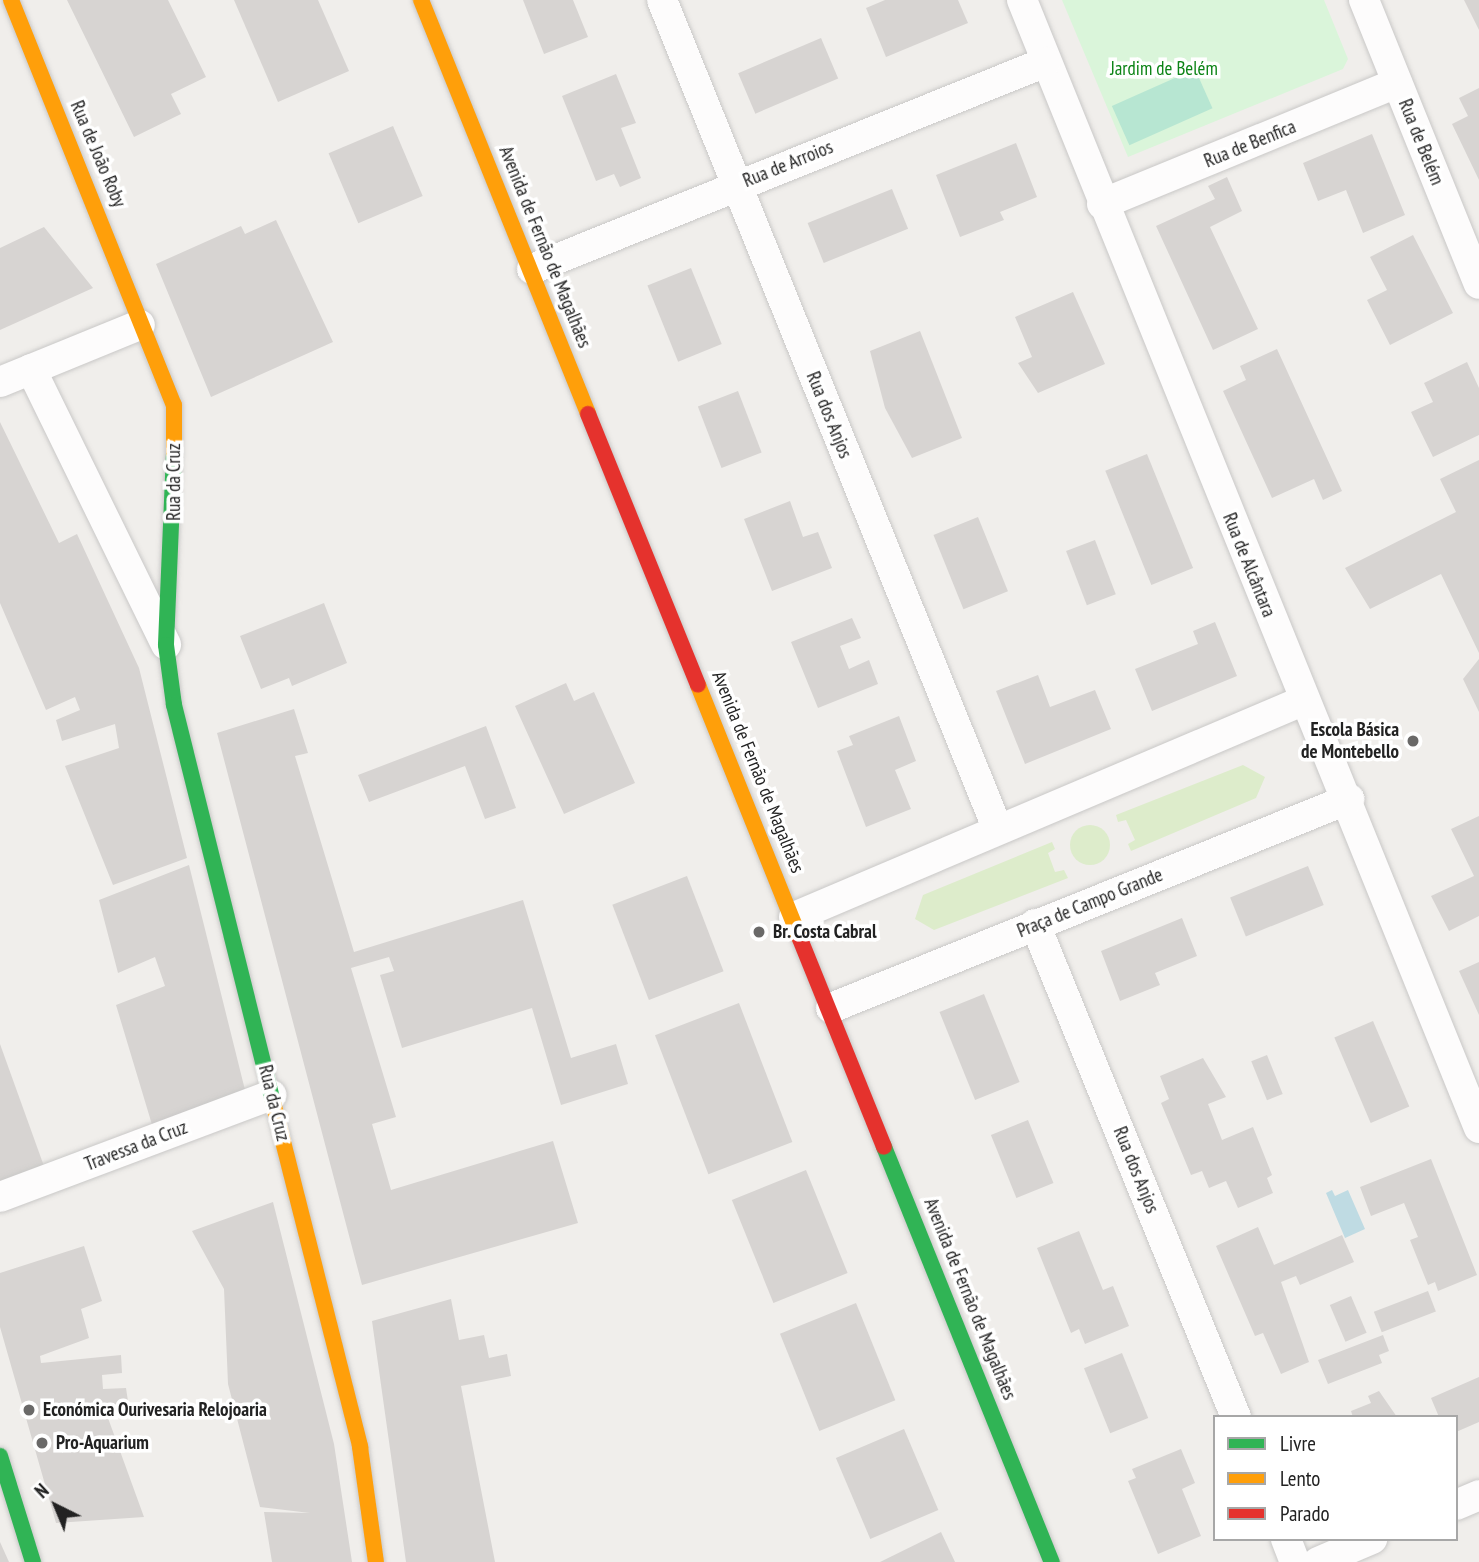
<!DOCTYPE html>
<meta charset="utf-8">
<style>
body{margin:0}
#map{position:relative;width:1479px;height:1562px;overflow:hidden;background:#f0eeeb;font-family:"PT Sans Narrow",sans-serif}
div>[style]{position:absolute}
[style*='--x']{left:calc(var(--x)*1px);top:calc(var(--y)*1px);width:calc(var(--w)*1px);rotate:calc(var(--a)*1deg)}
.grass>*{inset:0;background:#ddeccb}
.round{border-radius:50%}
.park>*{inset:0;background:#daf5da}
.pitch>*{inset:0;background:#b7e6d2;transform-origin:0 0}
.water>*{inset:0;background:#bfdbe3}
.building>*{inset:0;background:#d7d4d2;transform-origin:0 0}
.roads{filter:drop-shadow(0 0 2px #c9c8c7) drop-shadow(0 0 2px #c9c8c7)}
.street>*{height:30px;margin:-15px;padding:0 15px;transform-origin:15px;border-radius:15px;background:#fdfcfc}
.fast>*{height:16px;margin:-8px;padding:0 8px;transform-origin:8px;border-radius:8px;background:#30b455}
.slow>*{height:16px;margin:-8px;padding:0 8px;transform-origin:8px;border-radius:8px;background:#ff9f0a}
.jam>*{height:16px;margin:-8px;padding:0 8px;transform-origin:8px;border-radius:8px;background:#e5322d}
.dots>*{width:19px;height:19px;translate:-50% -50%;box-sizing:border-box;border:4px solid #fff;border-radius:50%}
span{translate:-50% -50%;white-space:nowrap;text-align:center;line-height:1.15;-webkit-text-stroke:7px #fff;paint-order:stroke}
.park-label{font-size:19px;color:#0c8416}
.street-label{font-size:19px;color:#222}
.poi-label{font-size:19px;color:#222;font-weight:700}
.right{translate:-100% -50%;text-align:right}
.left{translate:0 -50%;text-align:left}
.legend{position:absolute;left:1213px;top:1415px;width:245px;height:126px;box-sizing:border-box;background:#fff;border:2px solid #a7a7a7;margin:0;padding:9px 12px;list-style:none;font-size:21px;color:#222}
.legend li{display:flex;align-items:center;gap:14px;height:35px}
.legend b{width:35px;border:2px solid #a7a7a7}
.north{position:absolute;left:21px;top:1471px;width:70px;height:70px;-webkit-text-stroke:5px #fff;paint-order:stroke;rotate:317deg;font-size:19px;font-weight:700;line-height:28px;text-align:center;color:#222}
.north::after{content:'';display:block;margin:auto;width:24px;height:32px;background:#222;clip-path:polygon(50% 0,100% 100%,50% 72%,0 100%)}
</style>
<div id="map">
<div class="grass">
<i style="clip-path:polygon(1243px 765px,1265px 777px,1256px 798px,1131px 851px,1128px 844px,1135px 840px,1126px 820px,1118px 822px,1116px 815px)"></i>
<i class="round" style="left:1070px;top:825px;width:40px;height:40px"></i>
<i style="clip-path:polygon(1052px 842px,1055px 849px,1048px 853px,1055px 872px,1064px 870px,1068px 878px,934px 930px,915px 919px,923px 895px)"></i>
</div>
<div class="park">
<i style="clip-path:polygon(1062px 0,1324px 0,1348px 59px,1343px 69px,1128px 157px)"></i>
</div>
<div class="pitch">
<i style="left:1195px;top:69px;width:43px;height:91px;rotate:66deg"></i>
</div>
<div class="water">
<i style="clip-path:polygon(1332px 1190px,1335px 1196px,1348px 1190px,1365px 1229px,1345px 1238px,1326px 1193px)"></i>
</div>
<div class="building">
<i style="clip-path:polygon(67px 0,168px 0,206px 77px,171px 94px,181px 114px,134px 137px)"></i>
<i style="clip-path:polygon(234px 0,318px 0,349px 71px,278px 102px)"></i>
<i style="clip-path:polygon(523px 0,573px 0,588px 37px,544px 54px)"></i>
<i style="clip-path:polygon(885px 0,958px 0,968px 23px,886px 57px,866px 8px)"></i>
<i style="clip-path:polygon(1464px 0,1479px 0,1479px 30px)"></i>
<i style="left:821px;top:38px;width:44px;height:90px;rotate:67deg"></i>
<i style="clip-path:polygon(616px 74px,636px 123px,621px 128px,641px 178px,620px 187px,614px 174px,596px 181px,562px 96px)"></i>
<i style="clip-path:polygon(1479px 88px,1479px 180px,1452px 124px,1468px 116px,1459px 98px)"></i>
<i style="left:393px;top:126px;width:76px;height:70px;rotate:67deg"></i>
<i style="clip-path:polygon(1372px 134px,1405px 215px,1363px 233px,1346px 190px,1318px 201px,1303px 163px)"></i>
<i style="clip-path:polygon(1016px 143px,1037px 197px,1000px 212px,1004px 220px,960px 237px,936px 175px)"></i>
<i style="clip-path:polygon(1227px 177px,1242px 211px,1210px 227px,1258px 329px,1213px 350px,1156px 226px,1215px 199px,1208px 186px)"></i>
<i style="left:892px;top:189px;width:43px;height:91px;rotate:68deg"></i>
<i style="clip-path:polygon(276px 220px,333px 342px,211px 397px,156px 264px,241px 226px,245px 234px)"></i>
<i style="clip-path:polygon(44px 227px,93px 288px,0 330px,0 248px)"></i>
<i style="clip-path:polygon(1413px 235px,1453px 313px,1390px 345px,1367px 300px,1387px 290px,1370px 257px)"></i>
<i style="left:691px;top:268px;width:82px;height:47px;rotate:68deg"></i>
<i style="clip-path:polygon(1073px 292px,1105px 364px,1038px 393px,1018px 363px,1032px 357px,1015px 317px)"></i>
<i style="clip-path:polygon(920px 331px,962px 438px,912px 458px,885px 408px,870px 351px)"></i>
<i style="clip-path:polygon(1277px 349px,1342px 491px,1323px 500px,1314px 479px,1272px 498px,1223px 391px,1246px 380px,1240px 366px)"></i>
<i style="clip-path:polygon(1467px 362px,1479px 388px,1479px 435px,1433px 457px,1411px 412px,1433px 402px,1424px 383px)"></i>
<i style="left:738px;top:391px;width:66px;height:43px;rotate:69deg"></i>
<i style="clip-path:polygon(0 422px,59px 543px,77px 534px,139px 668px,187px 858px,113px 885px,65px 766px,119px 748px,115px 724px,62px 741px,56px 720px,80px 710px,75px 697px,46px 710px,0 603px)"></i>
<i style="left:1147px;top:454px;width:123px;height:45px;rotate:68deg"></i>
<i style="clip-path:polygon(1479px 460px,1479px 653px,1441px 574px,1370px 609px,1345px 568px,1456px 512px,1440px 479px)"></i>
<i style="clip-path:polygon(790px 501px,803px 537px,818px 532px,832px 568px,772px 591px,744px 519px)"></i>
<i style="left:978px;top:517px;width:80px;height:48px;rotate:68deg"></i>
<i style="left:1095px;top:540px;width:58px;height:31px;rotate:69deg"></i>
<i style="clip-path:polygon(324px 603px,347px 663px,292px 686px,289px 678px,261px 689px,240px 636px)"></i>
<i style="clip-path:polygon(852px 618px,861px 638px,840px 646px,849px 669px,869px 660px,878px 684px,818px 708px,791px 642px)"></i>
<i style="clip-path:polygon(1215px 622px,1237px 676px,1152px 711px,1135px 669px,1198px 644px,1193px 631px)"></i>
<i style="clip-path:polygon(1479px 659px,1479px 712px,1463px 679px)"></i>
<i style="clip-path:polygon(1038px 675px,1050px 707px,1095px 690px,1111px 729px,1025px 764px,996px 691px)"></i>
<i style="clip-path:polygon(566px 683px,574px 701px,594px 692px,635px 783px,564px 814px,515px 706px)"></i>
<i style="clip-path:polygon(294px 709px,308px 753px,295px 756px,354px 952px,523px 900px,571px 1058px,616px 1044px,628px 1084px,561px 1105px,532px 1008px,402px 1048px,380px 975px,394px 971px,389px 957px,351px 968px,396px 1117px,372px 1124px,391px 1190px,553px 1141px,578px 1223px,362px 1285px,217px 733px)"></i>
<i style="clip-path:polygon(899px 716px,916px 761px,895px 770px,911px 809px,866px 827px,837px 751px,853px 745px,849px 736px)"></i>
<i style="clip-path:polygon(486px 726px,516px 808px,485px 819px,465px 766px,369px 802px,358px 775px)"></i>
<i style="clip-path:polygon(1479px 816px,1479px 916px,1449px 931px,1431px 896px,1474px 876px,1451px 829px)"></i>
<i style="clip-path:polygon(189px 865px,246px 1094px,153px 1128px,116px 1005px,165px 986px,155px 957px,118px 973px,99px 900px)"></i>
<i style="left:1308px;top:866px;width:42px;height:84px;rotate:68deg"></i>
<i style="left:687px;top:876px;width:102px;height:80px;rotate:69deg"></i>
<i style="clip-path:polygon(1182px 918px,1197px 956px,1155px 973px,1160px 985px,1120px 1001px,1101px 951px)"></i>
<i style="clip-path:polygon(1479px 962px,1479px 1015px,1459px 971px)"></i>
<i style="left:984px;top:994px;width:95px;height:48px;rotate:68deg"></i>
<i style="left:739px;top:1003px;width:149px;height:90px;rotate:69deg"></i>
<i style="left:1373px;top:1021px;width:93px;height:42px;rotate:67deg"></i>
<i style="clip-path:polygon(0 1044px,45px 1169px,0 1186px)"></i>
<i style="left:1267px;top:1055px;width:42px;height:17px;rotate:68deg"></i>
<i style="clip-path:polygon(1203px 1058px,1226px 1097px,1208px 1104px,1222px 1140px,1253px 1127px,1272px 1175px,1267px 1178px,1273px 1193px,1238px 1208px,1226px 1181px,1209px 1188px,1202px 1171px,1191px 1175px,1161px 1103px,1169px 1099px,1160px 1076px)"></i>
<i style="left:1028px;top:1120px;width:68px;height:40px;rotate:68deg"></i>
<i style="clip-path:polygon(1431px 1159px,1477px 1275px,1438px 1291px,1435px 1282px,1428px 1285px,1410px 1240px,1418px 1237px,1404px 1203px,1371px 1216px,1360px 1187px)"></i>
<i style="left:806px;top:1170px;width:111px;height:80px;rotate:68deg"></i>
<i style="clip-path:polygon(273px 1202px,334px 1444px,352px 1562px,272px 1562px,264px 1512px,310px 1513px,260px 1507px,228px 1384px,224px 1289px,192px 1231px)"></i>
<i style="clip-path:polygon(1258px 1227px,1274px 1265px,1342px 1235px,1354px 1262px,1300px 1285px,1296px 1276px,1281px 1282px,1309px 1362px,1281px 1374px,1263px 1333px,1255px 1336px,1216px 1246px)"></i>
<i style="clip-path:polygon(1079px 1231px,1103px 1290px,1113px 1286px,1129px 1326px,1085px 1344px,1079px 1329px,1071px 1333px,1037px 1248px)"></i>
<i style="clip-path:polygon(84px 1246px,102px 1301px,81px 1309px,89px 1338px,40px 1356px,41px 1363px,121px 1355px,122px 1373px,102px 1375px,103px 1389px,126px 1388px,129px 1408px,107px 1408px,108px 1418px,144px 1517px,56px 1523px,0 1327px,0 1273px)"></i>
<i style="left:1428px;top:1291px;width:22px;height:58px;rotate:69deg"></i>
<i style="left:1351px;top:1296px;width:40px;height:23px;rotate:67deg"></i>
<i style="clip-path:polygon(451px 1299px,459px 1340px,484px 1335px,489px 1358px,507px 1354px,511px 1376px,461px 1386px,495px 1562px,406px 1562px,372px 1321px)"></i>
<i style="left:856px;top:1303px;width:105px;height:82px;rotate:68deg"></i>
<i style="clip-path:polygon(1383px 1335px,1389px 1351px,1379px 1355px,1382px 1363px,1328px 1384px,1318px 1360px)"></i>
<i style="left:1122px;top:1353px;width:70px;height:41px;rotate:68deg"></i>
<i style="clip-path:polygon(1479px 1377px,1479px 1422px,1456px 1432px,1456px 1417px,1439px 1417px,1431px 1398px)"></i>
<i style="clip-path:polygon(1379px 1391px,1397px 1417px,1353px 1417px,1351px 1411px,1371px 1403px,1368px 1396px)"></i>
<i style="left:904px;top:1429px;width:88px;height:74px;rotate:67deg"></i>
<i style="clip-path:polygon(1181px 1449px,1195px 1483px,1182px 1489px,1201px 1536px,1158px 1554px,1128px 1481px,1136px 1478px,1132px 1469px)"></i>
<i style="clip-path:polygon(941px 1532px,955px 1562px,880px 1562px)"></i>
<i style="clip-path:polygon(0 1542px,9px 1562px,0 1562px)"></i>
</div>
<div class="roads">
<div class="street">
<i style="--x:662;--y:0;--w:895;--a:67.96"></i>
<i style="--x:1022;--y:0;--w:1217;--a:67.95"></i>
<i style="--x:1364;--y:0;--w:306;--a:68"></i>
<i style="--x:1102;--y:204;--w:319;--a:-22.3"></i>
<i style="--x:532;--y:269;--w:554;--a:-21.94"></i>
<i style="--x:31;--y:369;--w:307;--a:63.9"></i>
<i style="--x:0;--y:382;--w:151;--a:-22.2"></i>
<i style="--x:794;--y:917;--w:555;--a:-23.01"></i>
<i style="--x:1035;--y:924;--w:532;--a:67.82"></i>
<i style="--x:831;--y:1008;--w:559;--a:-21.97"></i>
<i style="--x:0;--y:1197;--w:290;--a:-20.6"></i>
<i style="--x:1456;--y:1505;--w:25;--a:-23"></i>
<i style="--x:1286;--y:1539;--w:25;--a:69"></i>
<i style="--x:1318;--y:1562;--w:59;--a:-23.1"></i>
</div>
<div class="fast">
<i style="--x:174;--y:453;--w:192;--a:92.4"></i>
<i style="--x:166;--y:645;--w:61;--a:82.4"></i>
<i style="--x:174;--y:705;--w:409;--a:76"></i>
<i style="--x:884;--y:1147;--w:448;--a:68"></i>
<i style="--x:0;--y:1456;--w:111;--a:72.7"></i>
</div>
<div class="slow">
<i style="--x:11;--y:0;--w:437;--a:68.1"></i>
<i style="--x:174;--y:405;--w:48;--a:90"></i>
<i style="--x:421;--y:0;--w:446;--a:68"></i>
<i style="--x:698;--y:685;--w:274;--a:68.1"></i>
<i style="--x:273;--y:1102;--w:356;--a:75.8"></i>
<i style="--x:360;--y:1447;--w:116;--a:82.1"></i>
</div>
<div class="jam">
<i style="--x:588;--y:414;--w:292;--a:67.9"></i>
<i style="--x:800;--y:939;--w:224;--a:68"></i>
</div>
</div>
<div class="dots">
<i style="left:1413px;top:741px;background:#6a6968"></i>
<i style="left:759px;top:932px;background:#6a6968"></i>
<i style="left:29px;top:1410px;background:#6a6968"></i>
<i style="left:42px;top:1443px;background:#6a6968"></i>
</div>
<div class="park-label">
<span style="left:1164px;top:69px">Jardim de Belém</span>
</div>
<div class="street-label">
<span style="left:1421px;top:142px;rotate:68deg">Rua de Belém</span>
<span style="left:1250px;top:144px;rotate:-22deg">Rua de Benfica</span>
<span style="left:98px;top:154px;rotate:67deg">Rua de João Roby</span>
<span style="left:788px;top:164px;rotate:-22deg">Rua de Arroios</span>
<span style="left:545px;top:247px;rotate:68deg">Avenida de Fernão de Magalhães</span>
<span style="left:829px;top:415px;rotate:68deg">Rua dos Anjos</span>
<span style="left:174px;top:482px;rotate:-90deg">Rua da Cruz</span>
<span style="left:1249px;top:565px;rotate:68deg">Rua de Alcântara</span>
<span style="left:758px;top:772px;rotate:68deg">Avenida de Fernão de Magalhães</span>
<span style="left:1090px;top:903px;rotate:-22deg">Praça de Campo Grande</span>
<span style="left:274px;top:1103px;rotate:76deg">Rua da Cruz</span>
<span style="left:136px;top:1146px;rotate:-21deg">Travessa da Cruz</span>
<span style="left:1136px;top:1170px;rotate:68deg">Rua dos Anjos</span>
<span style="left:970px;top:1299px;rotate:68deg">Avenida de Fernão de Magalhães</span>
</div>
<div class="poi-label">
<span class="right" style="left:1399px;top:741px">Escola Básica<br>de Montebello</span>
<span class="left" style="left:773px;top:932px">Br. Costa Cabral</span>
<span class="left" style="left:43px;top:1410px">Económica Ourivesaria Relojoaria</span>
<span class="left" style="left:56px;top:1443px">Pro-Aquarium</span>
</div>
<ul class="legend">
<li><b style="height:9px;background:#30b455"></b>Livre</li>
<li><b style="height:9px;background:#ff9f0a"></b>Lento</li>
<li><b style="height:9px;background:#e5322d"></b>Parado</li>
</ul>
<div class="north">N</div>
</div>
